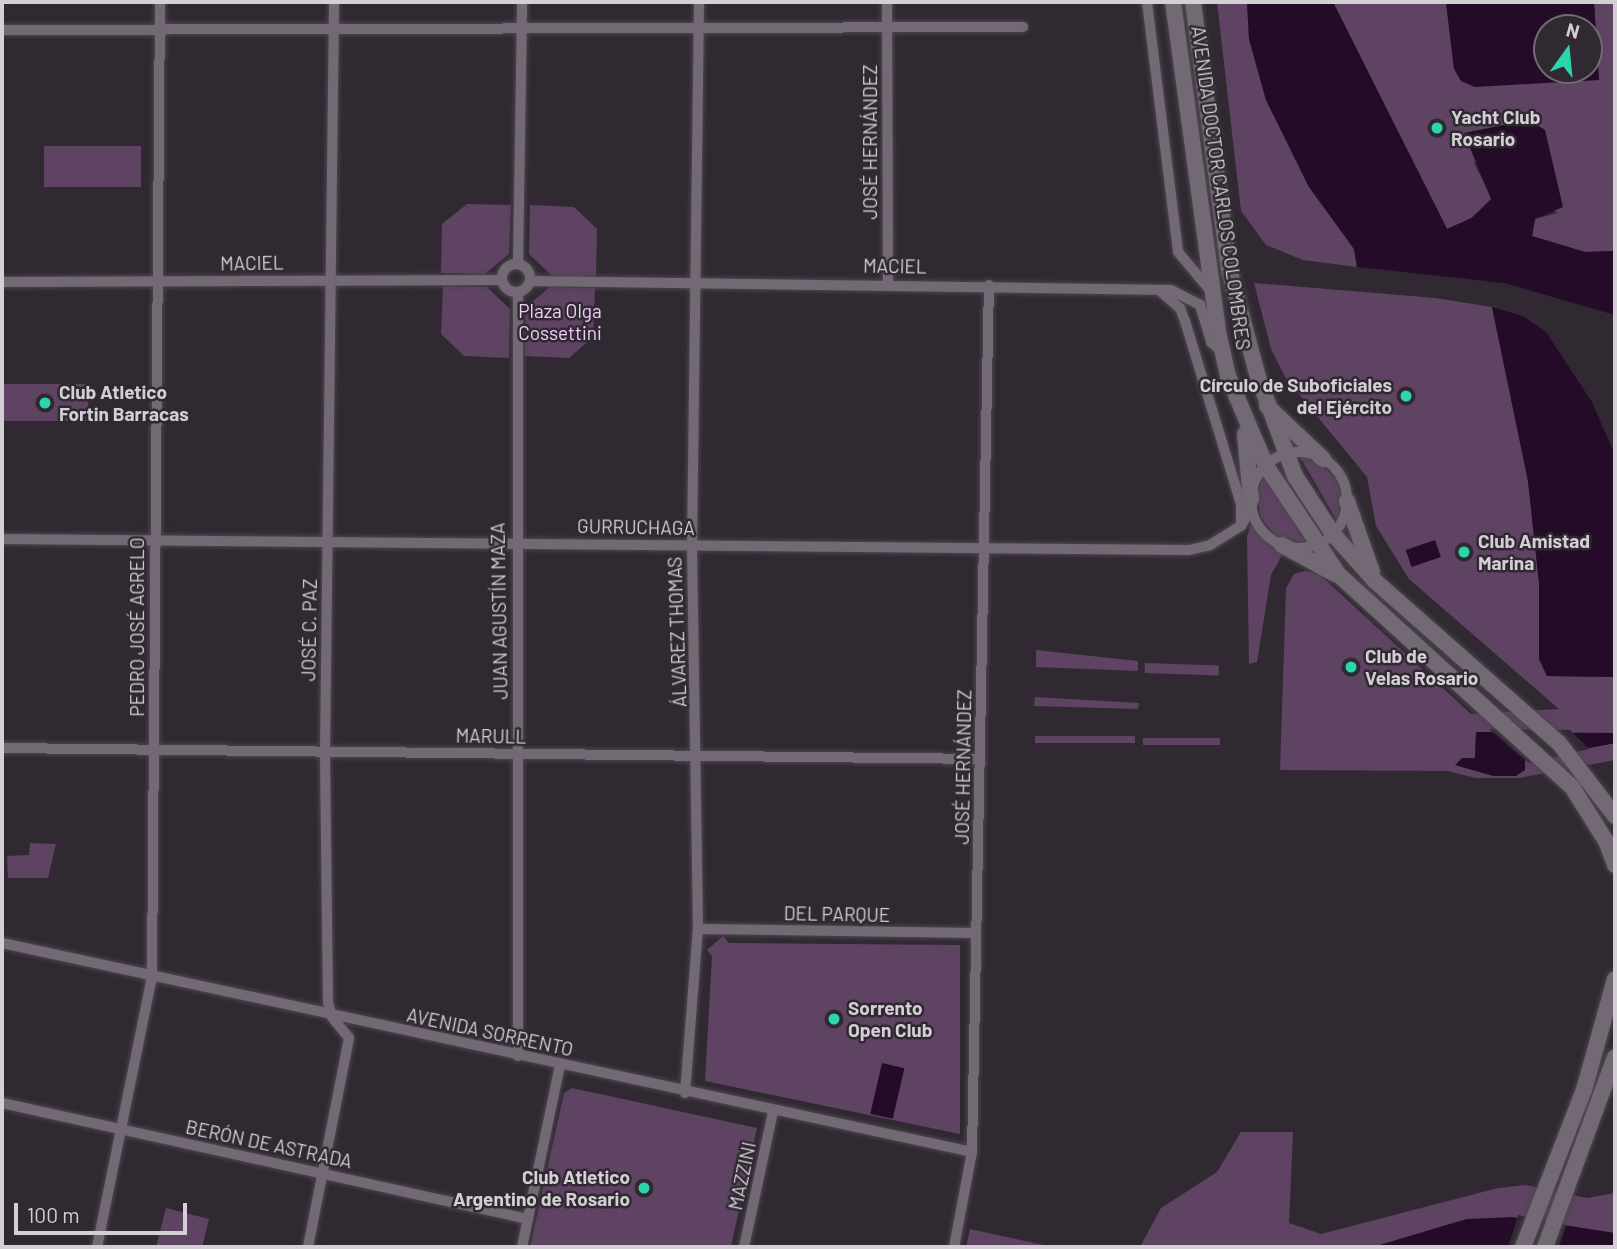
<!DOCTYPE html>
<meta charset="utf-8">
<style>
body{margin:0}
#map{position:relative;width:1617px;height:1249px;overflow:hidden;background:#302932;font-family:Barlow,sans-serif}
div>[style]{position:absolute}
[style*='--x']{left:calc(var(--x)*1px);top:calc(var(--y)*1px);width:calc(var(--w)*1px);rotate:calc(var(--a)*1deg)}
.green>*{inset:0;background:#5e4362;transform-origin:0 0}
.water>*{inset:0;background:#240c29;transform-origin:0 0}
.pier>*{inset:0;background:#302932}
.roads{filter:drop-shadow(0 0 2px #4d464e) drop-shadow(0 0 2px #4d464e)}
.minor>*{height:10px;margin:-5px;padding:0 5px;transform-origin:5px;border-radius:5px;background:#736974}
.minor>.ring{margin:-5px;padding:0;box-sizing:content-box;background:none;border:10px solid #736974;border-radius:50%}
.secondary>*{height:16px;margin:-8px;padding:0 8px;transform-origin:8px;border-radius:8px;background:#736974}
.dots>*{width:19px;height:19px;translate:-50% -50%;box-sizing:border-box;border:4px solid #302932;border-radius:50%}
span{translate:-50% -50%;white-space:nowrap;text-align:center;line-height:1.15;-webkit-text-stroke:5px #302932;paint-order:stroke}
.poi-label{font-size:19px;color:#d4cfd5;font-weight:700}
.left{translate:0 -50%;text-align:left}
.right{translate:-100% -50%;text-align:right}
.street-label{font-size:19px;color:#d4cfd5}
.park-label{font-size:19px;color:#f3cdfa}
.frame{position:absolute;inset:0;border:4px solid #d4cfd5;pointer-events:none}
.north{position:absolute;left:1533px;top:14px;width:70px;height:70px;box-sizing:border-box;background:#302932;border:2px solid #726b73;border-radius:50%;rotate:15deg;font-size:19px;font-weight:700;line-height:28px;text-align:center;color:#d4cfd5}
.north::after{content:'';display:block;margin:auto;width:24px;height:32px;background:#2cd5ab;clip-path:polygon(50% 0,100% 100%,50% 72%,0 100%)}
.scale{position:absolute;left:14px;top:1203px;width:173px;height:32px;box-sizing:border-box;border:4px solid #d4cfd5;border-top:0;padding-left:9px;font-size:21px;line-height:24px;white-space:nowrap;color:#d4cfd5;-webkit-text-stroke:5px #302932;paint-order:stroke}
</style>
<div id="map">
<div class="green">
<i style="clip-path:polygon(1217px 2px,1247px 2px,1249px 39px,1266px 100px,1309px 187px,1354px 249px,1357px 267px,1303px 260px,1266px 245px,1241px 211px)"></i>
<i style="clip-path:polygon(1333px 2px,1446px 2px,1454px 69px,1599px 80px,1594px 2px,1615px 2px,1615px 251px,1585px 252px,1532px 236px,1535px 219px,1558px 213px,1473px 161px,1492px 199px,1471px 218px,1447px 229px)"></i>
<i style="left:44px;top:146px;width:97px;height:41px"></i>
<i style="clip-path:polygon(467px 204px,511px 205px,509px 254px,485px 274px,441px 273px,442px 224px)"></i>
<i style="clip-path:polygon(530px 205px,574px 207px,597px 229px,596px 277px,552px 276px,529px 254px)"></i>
<i style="clip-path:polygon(1254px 283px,1435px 298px,1492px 307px,1528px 481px,1539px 583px,1539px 659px,1547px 676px,1615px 677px,1615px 733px,1476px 733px,1475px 759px,1524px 761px,1615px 743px,1615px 760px,1519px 778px,1476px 778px,1447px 771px,1280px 770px,1286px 588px,1294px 574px,1305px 571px,1319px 574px,1471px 714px,1559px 709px,1409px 579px,1376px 526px,1367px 477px,1285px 377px,1271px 349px)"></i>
<i style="clip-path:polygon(443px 286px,487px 287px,510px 309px,509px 358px,464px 356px,441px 334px)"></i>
<i style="clip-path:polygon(550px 287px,595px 288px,593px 337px,569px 358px,524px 356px,526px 307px)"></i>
<i style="left:88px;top:384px;width:37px;height:86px;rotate:90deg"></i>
<i style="clip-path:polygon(1300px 457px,1314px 458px,1337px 479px,1342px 499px,1337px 521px)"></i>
<i style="clip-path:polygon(1264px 474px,1307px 544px,1277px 538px,1261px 518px,1257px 494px)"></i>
<i style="clip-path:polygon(1251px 525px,1269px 544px,1284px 552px,1271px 575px,1257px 662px,1249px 664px,1247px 536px)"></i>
<i style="clip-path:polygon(1036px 650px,1138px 661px,1138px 671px,1036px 667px)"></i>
<i style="left:1145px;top:663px;width:74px;height:10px;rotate:2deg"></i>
<i style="clip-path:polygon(1035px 697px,1139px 703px,1138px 709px,1034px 706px)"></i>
<i style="left:1035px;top:736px;width:100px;height:7px"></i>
<i style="left:1143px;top:738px;width:77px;height:7px"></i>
<i style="clip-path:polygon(30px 843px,56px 844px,48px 878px,8px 878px,7px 856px,29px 855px)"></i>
<i style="clip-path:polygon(723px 936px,729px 943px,960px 945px,960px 1134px,705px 1081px,712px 956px,707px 950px)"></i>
<i style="clip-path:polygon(572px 1088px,757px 1128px,731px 1247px,530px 1247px,564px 1093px)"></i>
<i style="clip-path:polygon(1241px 1132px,1293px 1132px,1289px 1223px,1321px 1234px,1498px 1188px,1526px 1185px,1587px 1198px,1615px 1193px,1615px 1233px,1467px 1219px,1373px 1247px,1140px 1247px,1161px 1208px,1217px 1172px)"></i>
<i style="clip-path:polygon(166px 1208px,209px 1219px,202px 1247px,156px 1247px)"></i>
<i style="clip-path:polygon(970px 1229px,1053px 1247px,966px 1247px)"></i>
</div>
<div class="water">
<i style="clip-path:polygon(1247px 2px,1333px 2px,1447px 229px,1472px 218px,1491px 199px,1464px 133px,1529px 120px,1545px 130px,1563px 207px,1535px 219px,1532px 236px,1585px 252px,1615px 251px,1615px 315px,1504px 283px,1357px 267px,1354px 249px,1309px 187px,1266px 100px,1249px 39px)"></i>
<i style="clip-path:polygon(evenodd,1446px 2px,1594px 2px,1599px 80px,1475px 87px,1461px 81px,1454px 69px,1446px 2px,1547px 28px,1589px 28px,1589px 70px,1547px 70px,1547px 28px)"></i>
<i style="clip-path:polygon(1492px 307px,1523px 316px,1546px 332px,1592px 402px,1615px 455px,1615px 677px,1547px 676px,1539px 659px,1539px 583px,1528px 481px)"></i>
<i style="left:1435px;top:540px;width:18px;height:31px;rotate:71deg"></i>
<i style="clip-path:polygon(1476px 732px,1615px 733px,1615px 743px,1525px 760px,1525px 770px,1516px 776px,1493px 776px,1455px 765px,1462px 758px,1475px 758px)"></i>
<i style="left:882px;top:1063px;width:23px;height:52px;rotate:13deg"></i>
<i style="clip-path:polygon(1512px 1217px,1615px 1233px,1615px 1247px,1373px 1247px,1467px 1219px)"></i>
</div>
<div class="pier">
<i style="clip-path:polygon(1489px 729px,1570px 730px,1589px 749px,1529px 763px)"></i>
<i style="clip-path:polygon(1518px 1215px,1566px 1225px,1559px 1247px,1508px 1247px)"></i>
</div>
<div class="roads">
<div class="minor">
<i style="--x:887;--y:2;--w:281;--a:89.8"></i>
<i style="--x:1147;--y:2;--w:252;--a:82.9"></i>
<i style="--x:1178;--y:252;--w:50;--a:49.9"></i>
<i style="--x:2;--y:30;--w:1021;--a:-0.17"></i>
<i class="ring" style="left:502px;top:264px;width:18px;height:18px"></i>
<i style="--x:518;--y:264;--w:262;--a:-89.1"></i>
<i style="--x:530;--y:281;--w:641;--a:0.8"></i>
<i style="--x:1171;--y:290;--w:33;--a:27"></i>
<i style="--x:1200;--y:305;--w:39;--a:73"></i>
<i style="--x:1211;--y:342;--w:16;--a:43"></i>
<i style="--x:2;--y:282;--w:500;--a:-0.23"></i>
<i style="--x:1159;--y:290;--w:28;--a:41"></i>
<i style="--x:1180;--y:308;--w:14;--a:69"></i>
<i style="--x:1185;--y:321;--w:191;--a:73"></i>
<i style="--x:1241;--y:504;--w:19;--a:90"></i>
<i class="ring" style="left:1251px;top:452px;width:86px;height:86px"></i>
<i style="--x:2;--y:539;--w:1187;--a:0.53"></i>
<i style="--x:1189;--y:550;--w:22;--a:-13"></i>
<i style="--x:1210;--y:545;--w:36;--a:-32"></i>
<i style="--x:1241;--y:526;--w:23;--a:-61"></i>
<i style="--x:2;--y:748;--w:978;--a:0.64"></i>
<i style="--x:698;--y:929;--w:278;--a:0.8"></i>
<i style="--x:2;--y:943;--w:992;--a:12.16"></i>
<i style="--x:518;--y:1056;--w:764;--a:-90"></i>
<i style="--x:685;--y:1093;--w:165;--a:-85.5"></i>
<i style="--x:698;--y:929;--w:384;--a:-90.9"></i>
<i style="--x:692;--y:545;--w:543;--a:-89.26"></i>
<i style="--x:2;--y:1103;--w:539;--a:12.44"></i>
<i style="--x:97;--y:1247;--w:277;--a:-78.5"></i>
<i style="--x:152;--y:976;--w:974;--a:-89.53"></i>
<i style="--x:308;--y:1247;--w:213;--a:-78.9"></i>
<i style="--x:349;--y:1038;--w:27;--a:-129"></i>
<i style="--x:332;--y:1017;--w:16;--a:-105"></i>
<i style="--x:328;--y:1002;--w:250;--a:-90.7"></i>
<i style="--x:325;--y:752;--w:750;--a:-89.31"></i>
<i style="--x:522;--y:1247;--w:186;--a:-78.2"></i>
<i style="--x:744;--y:1247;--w:138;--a:-77.9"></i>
<i style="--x:954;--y:1247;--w:97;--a:-79.3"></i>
<i style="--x:972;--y:1152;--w:867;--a:-88.88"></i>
</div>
<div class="secondary">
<i style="--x:1173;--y:2;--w:337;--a:82.2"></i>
<i style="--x:1219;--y:336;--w:41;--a:77.3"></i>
<i style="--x:1228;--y:376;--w:98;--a:67.1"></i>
<i style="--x:1266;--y:466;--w:131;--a:56.2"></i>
<i style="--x:1339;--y:575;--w:315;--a:42.3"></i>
<i style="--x:1572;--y:787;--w:64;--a:57.8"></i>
<i style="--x:1606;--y:841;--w:26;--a:69"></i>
<i style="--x:1193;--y:2;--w:269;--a:82.3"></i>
<i style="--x:1229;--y:269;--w:112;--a:75"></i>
<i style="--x:1258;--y:377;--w:106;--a:69.5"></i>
<i style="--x:1295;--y:476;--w:69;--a:56.8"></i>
<i style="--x:1333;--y:534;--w:63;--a:48.2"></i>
<i style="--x:1375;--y:581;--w:245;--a:41.4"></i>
<i style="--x:1559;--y:743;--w:92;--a:52.5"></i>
<i style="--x:1267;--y:406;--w:77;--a:43.4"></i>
<i style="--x:1245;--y:434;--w:66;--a:84.8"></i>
<i style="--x:1347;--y:501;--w:75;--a:70.6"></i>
<i style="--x:1282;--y:545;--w:60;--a:28.7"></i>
<i style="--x:1523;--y:1247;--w:168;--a:-68.8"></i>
<i style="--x:1584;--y:1090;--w:115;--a:-74.4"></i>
<i style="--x:1545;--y:1247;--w:202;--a:-69.8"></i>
</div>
</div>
<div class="dots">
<i style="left:1437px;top:128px;background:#2cd5ab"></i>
<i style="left:1406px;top:396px;background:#2cd5ab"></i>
<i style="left:45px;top:403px;background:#2cd5ab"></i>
<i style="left:1464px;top:552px;background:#2cd5ab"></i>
<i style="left:1351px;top:667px;background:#2cd5ab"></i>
<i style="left:834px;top:1019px;background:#2cd5ab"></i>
<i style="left:644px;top:1188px;background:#2cd5ab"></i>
</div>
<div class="poi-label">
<span class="left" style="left:1451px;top:128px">Yacht Club<br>Rosario</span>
<span class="right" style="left:1392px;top:396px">Círculo de Suboficiales<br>del Ejército</span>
<span class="left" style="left:59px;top:403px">Club Atletico<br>Fortin Barracas</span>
<span class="left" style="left:1478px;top:552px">Club Amistad<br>Marina</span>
<span class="left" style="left:1365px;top:667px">Club de<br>Velas Rosario</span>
<span class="left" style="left:848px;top:1019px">Sorrento<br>Open Club</span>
<span class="right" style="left:630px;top:1188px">Club Atletico<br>Argentino de Rosario</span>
</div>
<div class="street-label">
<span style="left:870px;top:142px;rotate:-90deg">JOSÉ HERNÁNDEZ</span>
<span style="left:1221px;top:188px;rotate:82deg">AVENIDA DOCTOR CARLOS COLOMBRES</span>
<span style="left:252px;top:263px;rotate:-1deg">MACIEL</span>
<span style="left:895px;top:266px;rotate:1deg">MACIEL</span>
<span style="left:636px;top:527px;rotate:1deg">GURRUCHAGA</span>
<span style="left:499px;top:611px;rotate:-91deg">JUAN AGUSTÍN MAZA</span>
<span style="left:137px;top:627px;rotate:-90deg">PEDRO JOSÉ AGRELO</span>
<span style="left:309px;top:630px;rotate:-89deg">JOSÉ C. PAZ</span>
<span style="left:677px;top:632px;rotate:-92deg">ÁLVAREZ THOMAS</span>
<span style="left:491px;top:736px;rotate:1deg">MARULL</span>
<span style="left:963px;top:767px;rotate:-89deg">JOSÉ HERNÁNDEZ</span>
<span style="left:837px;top:914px;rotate:1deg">DEL PARQUE</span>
<span style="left:490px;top:1032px;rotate:12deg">AVENIDA SORRENTO</span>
<span style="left:269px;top:1144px;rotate:12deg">BERÓN DE ASTRADA</span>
<span style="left:742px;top:1176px;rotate:-78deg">MAZZINI</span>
</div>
<div class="park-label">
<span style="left:560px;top:322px">Plaza Olga<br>Cossettini</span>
</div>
<div class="frame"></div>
<div class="north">N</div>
<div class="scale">100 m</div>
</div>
